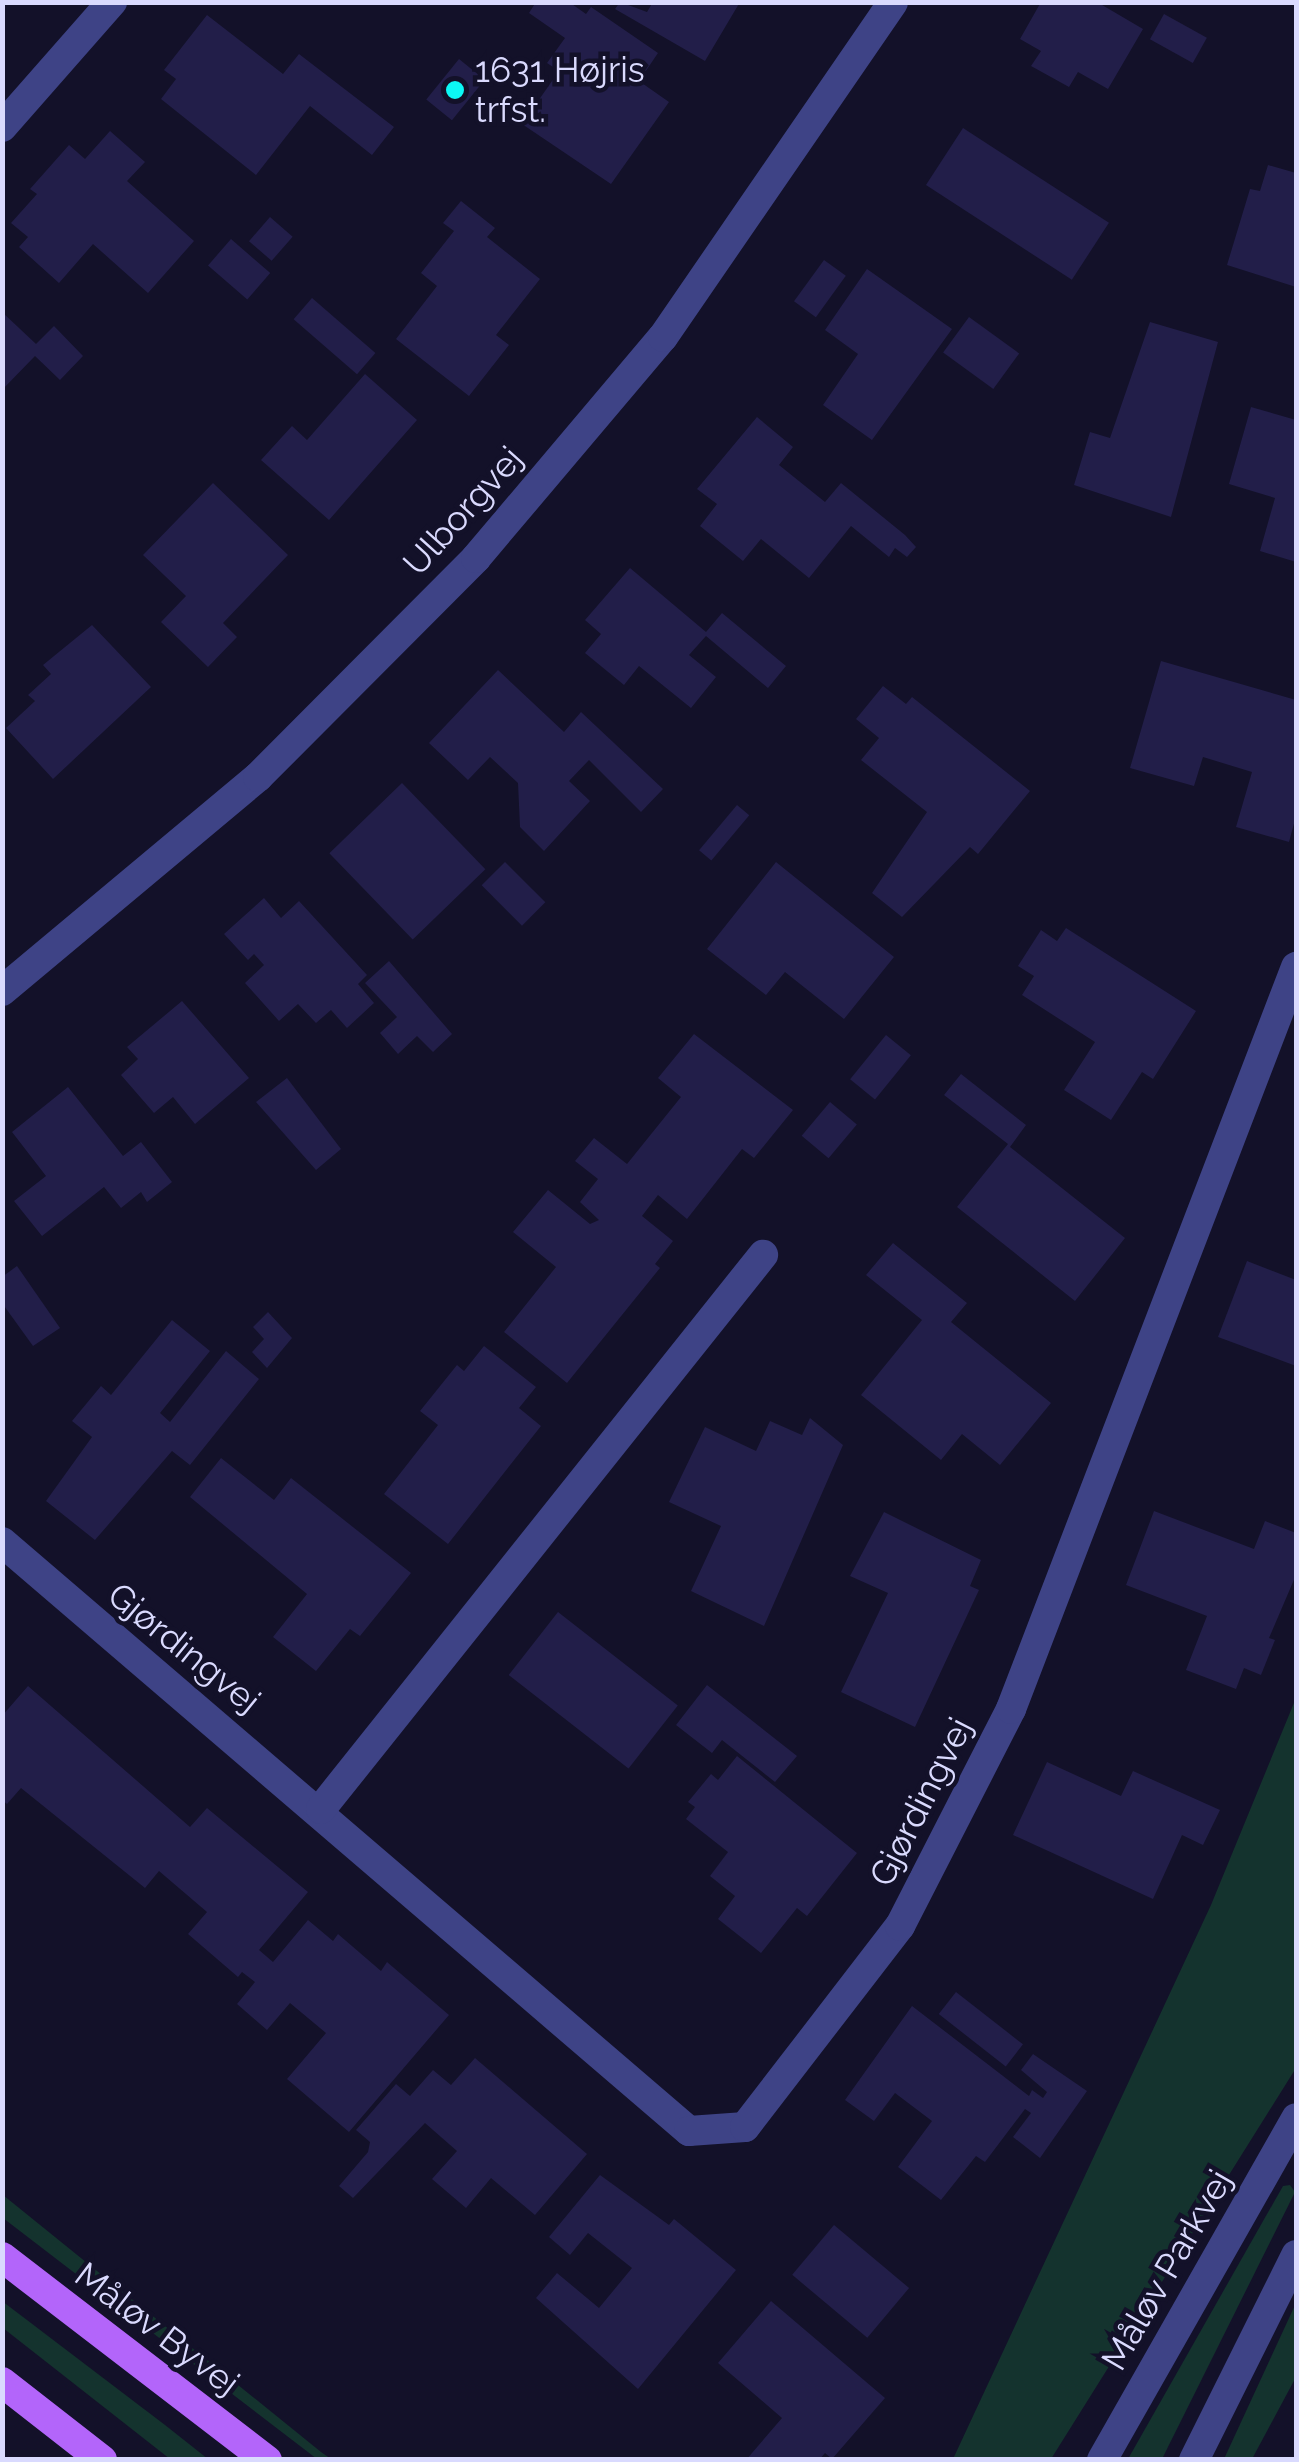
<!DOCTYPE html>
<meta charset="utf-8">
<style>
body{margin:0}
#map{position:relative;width:1299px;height:2462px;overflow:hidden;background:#131129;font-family:Raleway,sans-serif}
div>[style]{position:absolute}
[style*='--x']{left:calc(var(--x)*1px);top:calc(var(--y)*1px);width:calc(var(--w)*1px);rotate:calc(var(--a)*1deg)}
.green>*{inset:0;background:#14332e}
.building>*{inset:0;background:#221e49;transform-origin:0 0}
.minor>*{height:30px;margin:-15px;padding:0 15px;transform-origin:15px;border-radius:15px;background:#3e4386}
.major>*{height:30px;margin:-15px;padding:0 15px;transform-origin:15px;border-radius:15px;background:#b365fa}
.dots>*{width:28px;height:28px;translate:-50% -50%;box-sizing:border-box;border:5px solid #131129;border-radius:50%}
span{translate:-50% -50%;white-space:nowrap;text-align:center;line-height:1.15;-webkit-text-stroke:9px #131129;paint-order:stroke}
.poi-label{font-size:35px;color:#dadafe}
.left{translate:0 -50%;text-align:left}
.street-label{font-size:35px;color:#dadafe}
.frame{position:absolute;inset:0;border:5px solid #dadafe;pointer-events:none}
</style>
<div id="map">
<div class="green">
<i style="clip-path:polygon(1296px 1698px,1296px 2068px,1051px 2459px,953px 2459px,1211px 1905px)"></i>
<i style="clip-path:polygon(1290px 2185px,1295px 2192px,1162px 2459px,1128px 2459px,1283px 2186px)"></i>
<i style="clip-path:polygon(3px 2195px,321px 2452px,331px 2459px,317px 2459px,3px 2218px)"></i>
<i style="clip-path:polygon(2px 2301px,165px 2425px,208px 2459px,170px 2459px,3px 2328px)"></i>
<i style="clip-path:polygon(1296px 2303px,1296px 2377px,1252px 2459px,1224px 2459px)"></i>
</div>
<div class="building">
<i style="clip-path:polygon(536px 2px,569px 2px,586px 14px,591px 7px,658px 53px,639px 81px,669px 102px,611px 184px,522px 124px,559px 71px,547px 63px,565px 38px,529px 13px)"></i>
<i style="clip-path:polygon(620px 2px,647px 12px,653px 2px,740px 2px,705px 61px,615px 9px)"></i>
<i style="clip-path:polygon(1041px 2px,1097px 2px,1143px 29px,1108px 89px,1078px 72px,1069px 87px,1031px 66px,1041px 51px,1020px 39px)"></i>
<i style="left:1164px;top:14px;width:49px;height:29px;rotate:29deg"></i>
<i style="clip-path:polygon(207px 15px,283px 74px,299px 54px,394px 127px,372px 155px,310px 106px,256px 175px,161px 99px,176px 79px,164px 70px)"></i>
<i style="left:459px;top:59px;width:33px;height:52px;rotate:39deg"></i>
<i style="left:963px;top:128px;width:174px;height:68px;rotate:33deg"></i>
<i style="clip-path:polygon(110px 131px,145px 162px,127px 181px,194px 241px,148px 293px,93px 244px,59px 283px,19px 247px,28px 237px,11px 223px,37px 194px,30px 189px,69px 145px,85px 159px)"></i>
<i style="clip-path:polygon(1268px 165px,1296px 173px,1296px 287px,1227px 265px,1250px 189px,1260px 191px)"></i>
<i style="clip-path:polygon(461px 201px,495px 228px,487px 237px,540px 279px,496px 335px,509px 345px,469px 396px,396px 339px,437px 286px,421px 273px,454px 231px,443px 223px)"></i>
<i style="left:270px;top:217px;width:30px;height:32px;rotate:41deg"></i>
<i style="left:231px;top:239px;width:52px;height:35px;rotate:41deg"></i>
<i style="left:824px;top:260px;width:27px;height:51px;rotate:36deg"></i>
<i style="clip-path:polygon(867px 269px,952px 329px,872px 440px,823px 405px,858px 354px,825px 330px)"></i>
<i style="left:312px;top:298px;width:84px;height:28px;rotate:41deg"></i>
<i style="clip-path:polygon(2px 312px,36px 344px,54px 326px,83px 356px,60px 380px,35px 356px,2px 390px)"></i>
<i style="left:969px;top:317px;width:62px;height:44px;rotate:36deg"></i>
<i style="clip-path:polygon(1150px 322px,1218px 342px,1171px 517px,1074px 485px,1090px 432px,1110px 438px)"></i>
<i style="clip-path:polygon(365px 374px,417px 420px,329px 520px,261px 460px,292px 426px,307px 440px)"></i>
<i style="clip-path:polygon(1251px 407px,1296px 420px,1296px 562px,1260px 551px,1275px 498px,1229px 484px)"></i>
<i style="clip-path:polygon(757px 417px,793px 447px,779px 465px,825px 502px,841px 483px,905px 535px,916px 547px,907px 557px,895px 548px,889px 557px,851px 526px,809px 578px,761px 539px,743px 561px,700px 526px,717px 504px,697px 489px)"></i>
<i style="clip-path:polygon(213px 483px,288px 555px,223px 623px,237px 637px,208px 667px,161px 622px,186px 596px,143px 555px)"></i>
<i style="clip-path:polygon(630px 568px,706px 632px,722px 613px,786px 666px,768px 688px,706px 636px,689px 655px,716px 677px,691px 708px,639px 666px,624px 685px,585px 653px,601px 634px,585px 620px)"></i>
<i style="clip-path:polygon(92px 625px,151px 687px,53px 779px,6px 728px,35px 701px,28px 695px,51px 674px,43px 665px)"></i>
<i style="clip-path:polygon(1161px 661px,1296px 700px,1296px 816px,1289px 842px,1236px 827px,1252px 772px,1203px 757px,1194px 786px,1130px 768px)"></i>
<i style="clip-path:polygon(498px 670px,564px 732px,581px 712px,663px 789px,641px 812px,589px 760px,569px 781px,590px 801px,544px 851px,520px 827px,518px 783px,490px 757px,468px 780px,429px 743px)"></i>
<i style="clip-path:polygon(883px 686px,906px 704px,912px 697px,1030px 791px,978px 854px,970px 847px,902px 917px,872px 893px,927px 812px,861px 760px,879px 738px,856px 719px)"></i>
<i style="left:402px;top:783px;width:120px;height:101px;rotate:46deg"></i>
<i style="left:737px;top:805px;width:16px;height:59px;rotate:40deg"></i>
<i style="left:505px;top:862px;width:57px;height:33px;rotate:45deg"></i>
<i style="clip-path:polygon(776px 862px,894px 957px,844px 1019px,785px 972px,766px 995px,707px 949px)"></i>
<i style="clip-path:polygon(264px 898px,281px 918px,299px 901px,367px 975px,358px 984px,374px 1003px,347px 1028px,331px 1010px,316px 1023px,298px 1004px,279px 1021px,245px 983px,264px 965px,254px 954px,248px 960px,224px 934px)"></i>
<i style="clip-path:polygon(1066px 928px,1196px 1011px,1153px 1079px,1142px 1072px,1111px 1120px,1064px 1090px,1095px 1042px,1022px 995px,1034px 976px,1018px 966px,1041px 930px,1057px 941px)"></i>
<i style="clip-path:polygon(389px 961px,452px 1034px,433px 1052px,417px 1036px,398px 1054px,380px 1033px,397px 1017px,365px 983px)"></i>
<i style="clip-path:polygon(182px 1001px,249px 1078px,195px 1124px,173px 1097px,154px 1113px,121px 1075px,138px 1059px,127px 1047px)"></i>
<i style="clip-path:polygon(694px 1034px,793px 1110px,754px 1158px,742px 1149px,687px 1219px,658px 1195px,642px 1216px,673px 1241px,655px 1264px,660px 1268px,567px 1383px,504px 1332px,556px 1267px,513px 1232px,548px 1190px,590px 1224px,599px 1220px,580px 1202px,598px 1179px,575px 1161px,594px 1138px,627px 1164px,681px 1097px,658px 1078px)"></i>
<i style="left:886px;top:1035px;width:32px;height:57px;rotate:39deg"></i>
<i style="clip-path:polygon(961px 1074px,1026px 1125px,1010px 1147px,1125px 1238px,1075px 1301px,957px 1207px,1008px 1144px,944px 1095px)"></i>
<i style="clip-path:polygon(287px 1078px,341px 1149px,316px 1170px,256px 1102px)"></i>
<i style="clip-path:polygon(68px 1087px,123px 1156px,141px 1142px,172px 1182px,147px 1202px,141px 1192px,121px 1208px,104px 1187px,42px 1236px,14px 1201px,46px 1176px,12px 1132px)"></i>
<i style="left:830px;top:1102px;width:35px;height:44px;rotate:40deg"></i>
<i style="clip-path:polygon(893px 1243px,967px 1303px,951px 1322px,1051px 1403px,1000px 1465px,962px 1434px,941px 1460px,861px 1395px,922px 1320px,866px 1275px)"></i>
<i style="clip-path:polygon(1247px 1261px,1296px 1280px,1296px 1366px,1218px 1337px)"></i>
<i style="clip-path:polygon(17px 1266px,60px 1328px,33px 1346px,2px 1303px,2px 1277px)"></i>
<i style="clip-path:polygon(268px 1312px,292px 1338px,267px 1368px,252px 1352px,264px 1339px,253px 1327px)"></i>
<i style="clip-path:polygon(172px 1320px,210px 1351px,160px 1413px,170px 1422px,226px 1351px,259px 1379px,190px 1465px,172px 1451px,95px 1540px,46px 1501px,92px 1437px,72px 1421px,101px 1386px,111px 1395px)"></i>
<i style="clip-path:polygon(484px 1346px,536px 1387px,519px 1408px,541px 1426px,448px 1544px,384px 1494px,438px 1425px,420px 1411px,457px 1365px,464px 1371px)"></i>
<i style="clip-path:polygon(810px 1418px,843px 1445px,764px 1626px,691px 1591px,721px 1526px,669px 1502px,705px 1427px,756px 1451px,770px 1421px,802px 1435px)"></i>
<i style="clip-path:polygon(221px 1458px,274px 1500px,291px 1478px,411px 1573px,360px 1636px,350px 1629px,316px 1671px,273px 1637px,307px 1594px,190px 1497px)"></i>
<i style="clip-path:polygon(1154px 1511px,1254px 1549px,1265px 1521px,1296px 1533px,1296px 1575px,1269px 1638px,1275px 1640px,1261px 1675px,1244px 1668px,1236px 1689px,1186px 1670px,1207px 1616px,1126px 1585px)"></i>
<i style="clip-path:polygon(884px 1512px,981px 1560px,970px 1586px,979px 1590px,915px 1727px,841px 1692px,888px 1593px,850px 1576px)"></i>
<i style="left:558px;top:1612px;width:152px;height:80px;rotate:38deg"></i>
<i style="clip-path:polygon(707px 1685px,797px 1756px,775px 1782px,722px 1740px,712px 1753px,676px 1725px)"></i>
<i style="clip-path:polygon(28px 1686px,190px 1827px,207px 1808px,308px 1892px,259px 1950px,273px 1962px,308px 1920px,333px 1941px,338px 1934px,381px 1971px,387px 1962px,449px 2015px,349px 2132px,287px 2079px,326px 2033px,290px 2003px,267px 2030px,237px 2004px,255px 1982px,242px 1972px,238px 1977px,188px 1934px,207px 1912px,159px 1871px,145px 1888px,21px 1788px,7px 1804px,2px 1800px,2px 1716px)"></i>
<i style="clip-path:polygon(737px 1756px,857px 1853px,807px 1916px,797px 1908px,761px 1953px,718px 1919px,735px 1896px,710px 1876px,728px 1852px,686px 1819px,695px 1807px,688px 1802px,711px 1774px,718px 1780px)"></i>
<i style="clip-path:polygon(1047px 1762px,1121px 1796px,1133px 1771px,1220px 1810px,1203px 1845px,1182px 1835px,1153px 1899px,1013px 1835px)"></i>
<i style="left:956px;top:1992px;width:85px;height:28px;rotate:38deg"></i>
<i style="clip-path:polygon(912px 2006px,1029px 2096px,1032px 2090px,1043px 2098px,1047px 2092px,1021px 2070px,1033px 2054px,1087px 2091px,1040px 2158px,1013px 2137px,1031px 2113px,1025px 2109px,985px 2162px,976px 2156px,941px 2200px,898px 2167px,932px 2121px,895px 2093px,874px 2121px,845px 2100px)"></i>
<i style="clip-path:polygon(475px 2058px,587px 2154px,535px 2215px,491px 2178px,466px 2208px,432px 2179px,457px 2151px,425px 2123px,353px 2198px,339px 2186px,368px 2152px,370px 2142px,356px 2130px,396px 2084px,410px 2096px,433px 2070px,451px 2085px)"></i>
<i style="clip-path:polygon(600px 2175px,669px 2225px,674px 2219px,736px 2270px,638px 2389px,536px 2298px,557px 2273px,599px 2308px,632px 2268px,588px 2233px,570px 2255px,549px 2237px)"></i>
<i style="left:834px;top:2225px;width:98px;height:65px;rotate:40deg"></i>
<i style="clip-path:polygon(771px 2301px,885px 2398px,832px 2459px,825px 2453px,819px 2460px,746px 2460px,782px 2418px,718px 2363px)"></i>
</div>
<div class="minor">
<i style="--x:2;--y:127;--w:167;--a:-48.7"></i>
<i style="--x:2;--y:991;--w:334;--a:-39.9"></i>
<i style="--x:258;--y:777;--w:309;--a:-45.1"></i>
<i style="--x:476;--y:558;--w:289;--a:-49.8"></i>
<i style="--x:663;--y:337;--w:406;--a:-55.5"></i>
<i style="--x:2;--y:1542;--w:905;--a:40.61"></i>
<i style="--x:689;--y:2131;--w:56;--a:-4.1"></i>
<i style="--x:745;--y:2127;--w:254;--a:-52.4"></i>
<i style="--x:900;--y:1926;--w:244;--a:-62.9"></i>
<i style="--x:1011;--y:1709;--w:795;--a:-68.99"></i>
<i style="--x:321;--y:1809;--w:709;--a:-51.42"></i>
<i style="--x:1102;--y:2460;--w:393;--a:-60.4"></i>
<i style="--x:1194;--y:2460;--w:229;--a:-63.5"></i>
</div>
<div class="major">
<i style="--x:2;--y:2257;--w:334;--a:37.5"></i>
<i style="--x:2;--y:2382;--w:127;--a:38"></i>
</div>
<div class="dots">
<i style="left:455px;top:90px;background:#0cf8f6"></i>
</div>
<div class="poi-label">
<span class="left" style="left:475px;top:90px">1631 Højris<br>trfst.</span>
</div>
<div class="street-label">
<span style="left:463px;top:511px;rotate:-48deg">Ulborgvej</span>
<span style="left:184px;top:1648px;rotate:39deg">Gjørdingvej</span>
<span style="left:921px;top:1802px;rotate:-63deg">Gjørdingvej</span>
<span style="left:1167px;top:2270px;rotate:-60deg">Måløv Parkvej</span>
<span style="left:157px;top:2329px;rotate:37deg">Måløv Byvej</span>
</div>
<div class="frame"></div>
</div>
